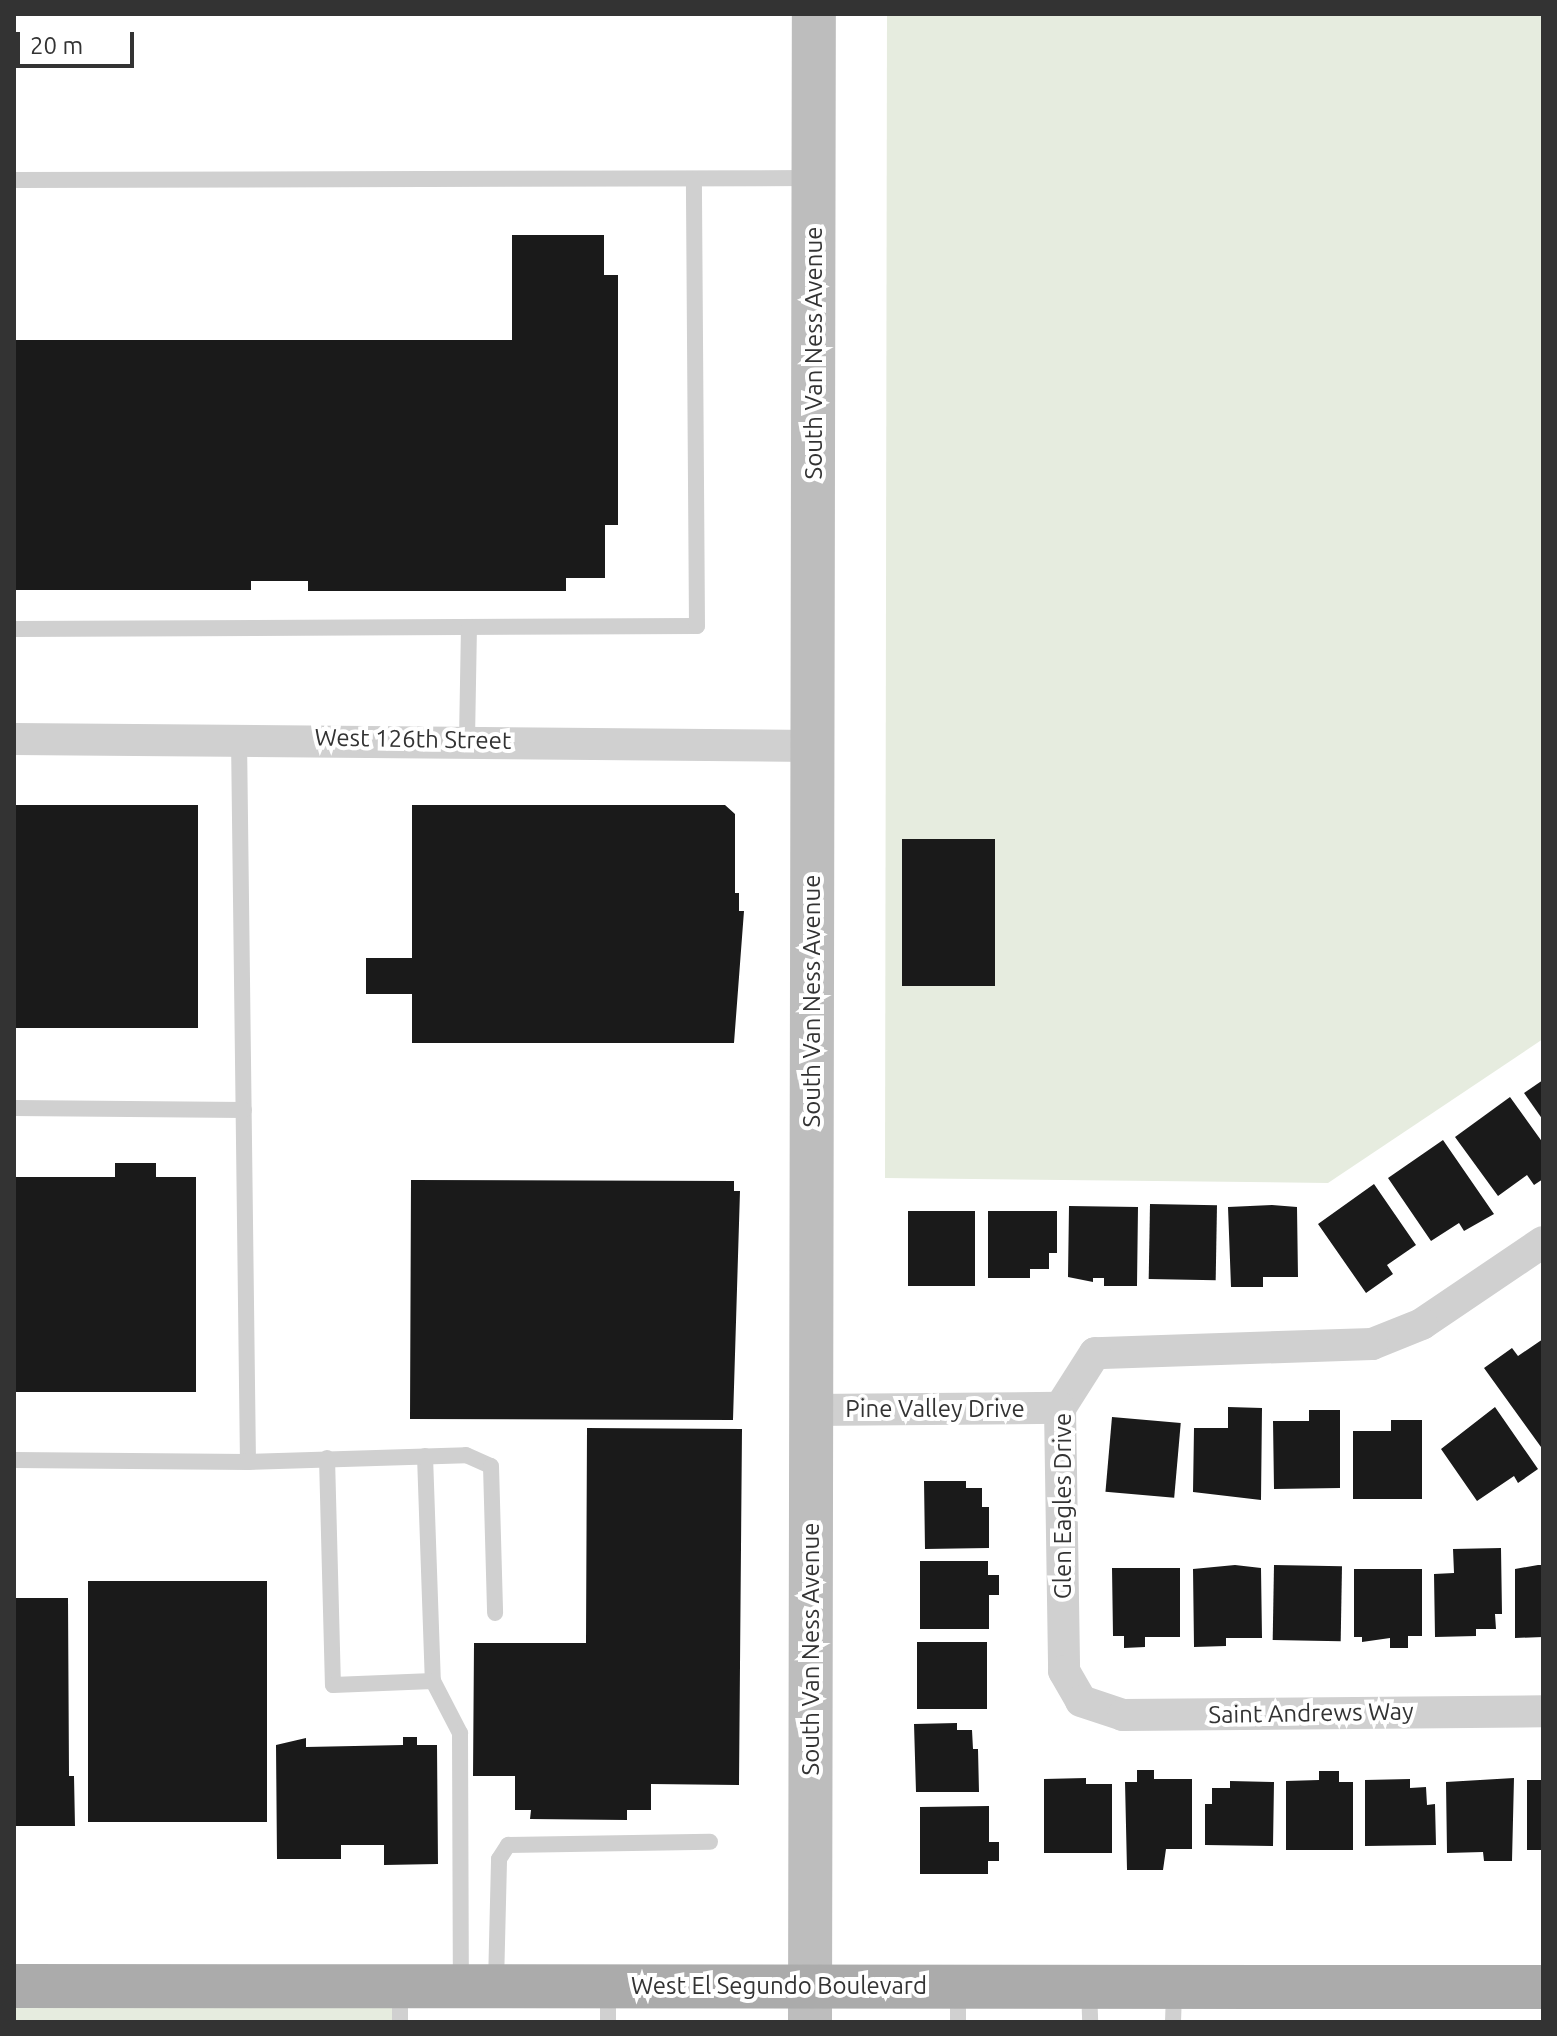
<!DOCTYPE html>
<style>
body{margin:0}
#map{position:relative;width:1557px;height:2036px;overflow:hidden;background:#fff;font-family:Ubuntu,sans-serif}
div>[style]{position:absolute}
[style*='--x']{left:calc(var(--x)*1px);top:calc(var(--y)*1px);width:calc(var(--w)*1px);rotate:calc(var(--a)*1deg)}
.green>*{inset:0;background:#e6ecdf;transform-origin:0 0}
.building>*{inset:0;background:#1a1a1a;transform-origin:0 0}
.service>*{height:16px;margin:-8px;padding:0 8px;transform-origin:8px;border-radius:8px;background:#d0d0d0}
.minor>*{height:32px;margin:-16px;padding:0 16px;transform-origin:16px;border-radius:16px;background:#d0d0d0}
.secondary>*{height:44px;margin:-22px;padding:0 22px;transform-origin:22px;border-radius:22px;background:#bdbdbd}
.primary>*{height:44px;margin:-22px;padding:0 22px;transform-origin:22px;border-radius:22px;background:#ababab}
span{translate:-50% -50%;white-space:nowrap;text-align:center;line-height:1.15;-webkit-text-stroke:8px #fff;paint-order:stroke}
.street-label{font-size:24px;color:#333}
.frame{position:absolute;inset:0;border:16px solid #333;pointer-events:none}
.scale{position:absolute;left:16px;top:32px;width:118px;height:36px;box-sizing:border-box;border:4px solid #333;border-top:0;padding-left:10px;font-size:24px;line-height:28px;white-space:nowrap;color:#333;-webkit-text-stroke:6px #fff;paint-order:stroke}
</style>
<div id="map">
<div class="green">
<i style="clip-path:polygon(887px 14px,1543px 14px,1543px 1039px,1328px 1183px,885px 1178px)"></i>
<i style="left:14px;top:1986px;width:386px;height:36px"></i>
</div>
<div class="building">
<i style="clip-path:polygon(512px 235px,604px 235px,604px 275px,618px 275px,618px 525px,605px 525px,605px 578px,566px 578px,566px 591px,308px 591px,308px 581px,251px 581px,251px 590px,14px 590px,14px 340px,512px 340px)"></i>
<i style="left:14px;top:805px;width:184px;height:223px"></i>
<i style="clip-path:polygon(412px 805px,725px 805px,735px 814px,735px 893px,739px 893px,739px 911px,744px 911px,734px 1043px,412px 1043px,412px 994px,366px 994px,366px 958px,412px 958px)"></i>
<i style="left:902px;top:839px;width:93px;height:147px"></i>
<i style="clip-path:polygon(1543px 1080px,1543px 1120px,1524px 1093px)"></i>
<i style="clip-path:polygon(1510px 1097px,1543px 1143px,1543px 1179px,1534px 1185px,1527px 1175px,1498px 1196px,1455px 1137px)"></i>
<i style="clip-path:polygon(1443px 1140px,1494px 1214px,1464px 1231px,1459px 1223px,1431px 1241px,1388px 1178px)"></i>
<i style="clip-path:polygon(115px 1163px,156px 1163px,156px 1177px,196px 1177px,196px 1392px,14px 1392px,14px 1177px,115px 1177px)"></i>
<i style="clip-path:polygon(411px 1180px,734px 1181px,734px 1191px,740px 1191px,733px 1420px,410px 1419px)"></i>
<i style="clip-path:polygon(1374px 1184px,1416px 1245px,1387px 1265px,1393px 1274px,1366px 1293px,1318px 1224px)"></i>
<i style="left:1150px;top:1204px;width:67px;height:75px;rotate:1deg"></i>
<i style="clip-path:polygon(1272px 1205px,1297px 1207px,1298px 1277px,1263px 1277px,1263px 1287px,1231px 1287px,1228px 1207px)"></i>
<i style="clip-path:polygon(1069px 1206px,1138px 1207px,1137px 1286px,1104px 1286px,1104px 1278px,1093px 1278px,1093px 1282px,1068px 1277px)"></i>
<i style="left:908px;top:1211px;width:67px;height:75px"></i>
<i style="clip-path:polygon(988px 1211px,1057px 1211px,1057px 1253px,1049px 1253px,1049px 1269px,1030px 1269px,1030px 1278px,988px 1278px)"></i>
<i style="clip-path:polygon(1543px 1339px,1543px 1445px,1541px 1447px,1484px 1368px,1512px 1348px,1518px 1356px)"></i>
<i style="clip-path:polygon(1228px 1407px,1262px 1408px,1261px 1500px,1193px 1492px,1194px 1428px,1228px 1428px)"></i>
<i style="clip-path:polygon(1495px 1407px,1538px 1469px,1518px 1483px,1514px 1476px,1477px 1501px,1441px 1449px)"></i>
<i style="clip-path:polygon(1309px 1410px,1340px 1410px,1340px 1488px,1274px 1489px,1273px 1421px,1309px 1421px)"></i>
<i style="left:1112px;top:1417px;width:69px;height:75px;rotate:5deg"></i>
<i style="clip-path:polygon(1391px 1420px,1422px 1420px,1422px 1499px,1353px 1499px,1353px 1431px,1391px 1431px)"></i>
<i style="clip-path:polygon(587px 1428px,742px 1429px,739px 1785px,651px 1784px,651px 1810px,627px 1810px,627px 1820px,530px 1819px,531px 1810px,515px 1810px,515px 1776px,473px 1776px,474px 1643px,586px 1643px)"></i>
<i style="clip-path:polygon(924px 1481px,966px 1481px,966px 1488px,982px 1488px,982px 1507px,989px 1507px,989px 1548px,925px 1549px)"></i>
<i style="clip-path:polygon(1501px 1548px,1502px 1614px,1495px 1614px,1496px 1629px,1476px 1629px,1476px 1636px,1435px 1637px,1434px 1574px,1454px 1573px,1453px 1549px)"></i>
<i style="clip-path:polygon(920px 1561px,988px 1561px,988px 1575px,999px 1575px,999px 1595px,989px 1595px,989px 1629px,920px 1629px)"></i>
<i style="clip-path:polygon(1235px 1565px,1261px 1568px,1262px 1638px,1226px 1638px,1226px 1646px,1194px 1647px,1193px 1569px)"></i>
<i style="left:1274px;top:1565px;width:68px;height:75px;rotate:1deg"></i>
<i style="clip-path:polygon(1538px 1565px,1543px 1565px,1543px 1637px,1515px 1638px,1515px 1569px)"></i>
<i style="clip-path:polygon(1112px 1568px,1180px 1568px,1180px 1637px,1145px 1637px,1145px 1647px,1124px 1648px,1124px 1636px,1113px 1636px)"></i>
<i style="clip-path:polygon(1354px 1569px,1422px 1569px,1422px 1636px,1408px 1636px,1408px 1648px,1390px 1648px,1390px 1638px,1362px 1642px,1362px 1637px,1354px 1637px)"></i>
<i style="left:88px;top:1581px;width:179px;height:241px"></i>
<i style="clip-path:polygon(14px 1598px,68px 1598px,69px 1776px,74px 1776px,75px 1826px,14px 1826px)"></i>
<i style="left:917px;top:1642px;width:70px;height:67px"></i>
<i style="clip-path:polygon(957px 1723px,957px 1730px,972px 1730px,973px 1749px,978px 1749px,979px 1792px,916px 1792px,914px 1724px)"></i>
<i style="clip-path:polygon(403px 1737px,417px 1737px,417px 1745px,437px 1745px,438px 1864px,384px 1865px,384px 1845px,341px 1845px,341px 1859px,277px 1859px,276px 1745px,306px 1738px,306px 1747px,403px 1745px)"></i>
<i style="clip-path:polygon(1137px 1770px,1154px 1770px,1154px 1779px,1192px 1779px,1192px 1849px,1166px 1849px,1163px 1870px,1127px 1870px,1125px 1782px,1137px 1782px)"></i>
<i style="clip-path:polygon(1319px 1771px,1339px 1771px,1339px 1782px,1353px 1782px,1353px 1850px,1286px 1850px,1286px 1781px,1319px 1780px)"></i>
<i style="clip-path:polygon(1086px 1778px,1086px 1784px,1112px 1784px,1112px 1853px,1044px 1853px,1044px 1779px)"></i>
<i style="clip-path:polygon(1514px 1778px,1512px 1861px,1484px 1861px,1483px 1852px,1447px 1853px,1446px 1782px)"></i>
<i style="clip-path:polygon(1410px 1779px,1410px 1788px,1426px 1787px,1427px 1805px,1435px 1804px,1436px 1845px,1365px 1846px,1365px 1780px)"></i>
<i style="left:1527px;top:1780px;width:16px;height:70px"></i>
<i style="clip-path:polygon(1230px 1781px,1274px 1782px,1273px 1846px,1205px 1845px,1205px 1804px,1212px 1804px,1212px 1788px,1230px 1788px)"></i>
<i style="clip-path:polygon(989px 1806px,989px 1842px,999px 1842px,999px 1861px,988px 1861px,988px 1874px,920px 1874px,920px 1807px)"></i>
</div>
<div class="service">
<i style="--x:14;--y:180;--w:798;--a:-0.14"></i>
<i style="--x:14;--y:629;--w:683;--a:-0.25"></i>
<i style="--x:697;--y:626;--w:447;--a:-90.4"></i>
<i style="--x:239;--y:738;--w:724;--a:89.29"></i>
<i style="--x:467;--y:740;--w:113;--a:-89"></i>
<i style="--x:14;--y:1108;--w:230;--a:0.5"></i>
<i style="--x:425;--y:1456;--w:225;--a:88"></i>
<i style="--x:433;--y:1681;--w:59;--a:62.6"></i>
<i style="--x:460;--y:1733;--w:251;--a:89.8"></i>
<i style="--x:327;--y:1458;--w:227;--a:88.5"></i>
<i style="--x:333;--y:1685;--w:100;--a:-2.3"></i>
<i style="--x:14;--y:1460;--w:234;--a:0.5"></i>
<i style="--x:248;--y:1462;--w:218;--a:-1.8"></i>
<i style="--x:466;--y:1455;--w:27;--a:24"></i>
<i style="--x:491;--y:1466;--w:147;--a:88.4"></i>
<i style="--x:496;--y:1984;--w:125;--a:-88.6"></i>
<i style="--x:499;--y:1859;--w:17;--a:-57"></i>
<i style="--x:508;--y:1845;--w:202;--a:-0.9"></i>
<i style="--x:608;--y:1987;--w:35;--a:90"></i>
<i style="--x:400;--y:1988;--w:34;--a:90"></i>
<i style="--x:958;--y:1988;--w:34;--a:90"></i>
<i style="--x:1089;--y:1988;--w:34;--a:88"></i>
<i style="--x:1173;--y:2022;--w:34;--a:-88"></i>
</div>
<div class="minor">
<i style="--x:14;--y:739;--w:799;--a:0.5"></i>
<i style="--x:1543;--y:1242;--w:146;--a:145.9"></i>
<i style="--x:1422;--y:1324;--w:54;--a:158.2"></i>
<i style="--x:1372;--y:1344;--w:277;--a:178.1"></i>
<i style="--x:1095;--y:1353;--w:65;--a:122.5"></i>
<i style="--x:1060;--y:1408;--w:263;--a:89.1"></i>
<i style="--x:1064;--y:1671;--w:34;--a:60"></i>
<i style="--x:1081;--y:1701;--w:44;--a:18.4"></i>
<i style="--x:1123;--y:1715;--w:420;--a:-0.5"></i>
<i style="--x:811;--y:1410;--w:249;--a:-0.5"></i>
</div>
<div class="secondary">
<i style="--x:810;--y:2022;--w:2008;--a:-89.89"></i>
</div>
<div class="primary">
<i style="--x:14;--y:1986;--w:1529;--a:0.04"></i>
</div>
<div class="street-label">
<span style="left:814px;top:353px;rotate:-90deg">South Van Ness Avenue</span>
<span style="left:413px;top:739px;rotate:1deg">West 126th Street</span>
<span style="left:812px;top:1001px;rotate:-90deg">South Van Ness Avenue</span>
<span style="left:935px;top:1409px">Pine Valley Drive</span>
<span style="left:1063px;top:1506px;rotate:-90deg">Glen Eagles Drive</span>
<span style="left:811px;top:1649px;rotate:-90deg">South Van Ness Avenue</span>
<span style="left:1311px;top:1713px;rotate:-1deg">Saint Andrews Way</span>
<span style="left:779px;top:1986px">West El Segundo Boulevard</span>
</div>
<div class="frame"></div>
<div class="scale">20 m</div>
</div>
